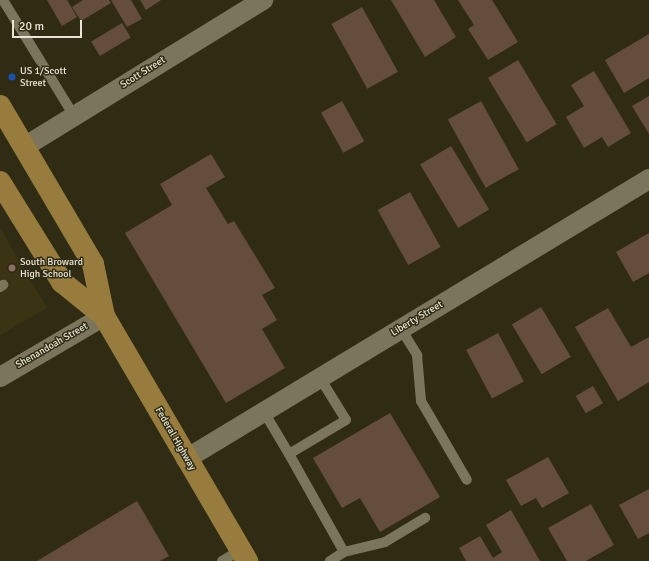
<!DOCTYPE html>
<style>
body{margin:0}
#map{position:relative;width:649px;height:561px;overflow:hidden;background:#302c13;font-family:Signika,sans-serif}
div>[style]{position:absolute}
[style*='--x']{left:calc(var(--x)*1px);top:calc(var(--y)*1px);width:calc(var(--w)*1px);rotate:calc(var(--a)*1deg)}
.built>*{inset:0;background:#3b3414}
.building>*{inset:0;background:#644d3d;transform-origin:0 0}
.lane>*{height:10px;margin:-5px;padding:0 5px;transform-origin:5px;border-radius:5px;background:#7b765b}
.street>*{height:20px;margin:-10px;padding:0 10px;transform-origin:10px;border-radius:10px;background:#7b765b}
.primary>*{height:22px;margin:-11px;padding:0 11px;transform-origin:11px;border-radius:11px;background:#977c3e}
.dots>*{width:11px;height:11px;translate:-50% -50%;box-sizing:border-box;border:2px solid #302c13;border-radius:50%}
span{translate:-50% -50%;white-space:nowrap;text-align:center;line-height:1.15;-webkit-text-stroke:3px #302c13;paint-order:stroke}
.poi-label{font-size:10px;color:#e8e5d6}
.left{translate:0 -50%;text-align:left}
.street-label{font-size:10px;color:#e8e5d6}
.scale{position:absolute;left:12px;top:20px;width:70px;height:18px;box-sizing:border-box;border:2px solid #e8e5d6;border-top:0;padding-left:5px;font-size:12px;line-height:14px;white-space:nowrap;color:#e8e5d6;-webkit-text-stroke:3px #302c13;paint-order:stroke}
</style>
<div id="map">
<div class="built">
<i style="clip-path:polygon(0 228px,47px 308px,0 335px)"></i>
</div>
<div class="building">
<i style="clip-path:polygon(47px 0,67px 0,77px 17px,62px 26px)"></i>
<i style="clip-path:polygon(83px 0,109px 0,111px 3px,81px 21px,72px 7px)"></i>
<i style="clip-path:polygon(111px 0,131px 0,142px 19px,127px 27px)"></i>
<i style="clip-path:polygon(140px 0,161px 0,146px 10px)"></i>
<i style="clip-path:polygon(391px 0,434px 0,456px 37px,425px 57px)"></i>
<i style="clip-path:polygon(458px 0,492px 0,518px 42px,488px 60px,468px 29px,474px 25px)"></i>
<i style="left:362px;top:7px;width:74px;height:35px;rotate:61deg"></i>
<i style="left:122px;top:23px;width:17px;height:36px;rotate:59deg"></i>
<i style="clip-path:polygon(649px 34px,649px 78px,624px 93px,605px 60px)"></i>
<i style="left:518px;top:60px;width:75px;height:35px;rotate:59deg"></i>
<i style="clip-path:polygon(594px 71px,631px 133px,608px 147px,602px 137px,584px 148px,566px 117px,584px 106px,571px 85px)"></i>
<i style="clip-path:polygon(649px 96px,649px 134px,632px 106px)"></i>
<i style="left:342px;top:101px;width:46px;height:24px;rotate:61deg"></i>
<i style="left:481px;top:101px;width:78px;height:38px;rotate:61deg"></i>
<i style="left:451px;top:146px;width:74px;height:36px;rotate:59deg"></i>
<i style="clip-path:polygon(211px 154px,225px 177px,206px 188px,228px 224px,234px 221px,275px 288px,262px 295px,277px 320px,262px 329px,285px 368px,226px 403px,125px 233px,172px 205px,160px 184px)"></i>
<i style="left:410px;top:192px;width:63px;height:37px;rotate:61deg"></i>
<i style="clip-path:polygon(649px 233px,649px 273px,633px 282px,616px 252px)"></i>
<i style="left:541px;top:307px;width:58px;height:34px;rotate:59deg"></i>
<i style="clip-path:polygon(608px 308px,631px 347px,649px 337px,649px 382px,618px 401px,575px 327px)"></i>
<i style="left:498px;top:333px;width:55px;height:36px;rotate:62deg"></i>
<i style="left:593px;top:386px;width:20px;height:20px;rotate:60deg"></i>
<i style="clip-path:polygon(390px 413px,440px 497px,380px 532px,360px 498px,342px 508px,313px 458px)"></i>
<i style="clip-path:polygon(548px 457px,569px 493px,542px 508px,536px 498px,521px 506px,506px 480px)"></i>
<i style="clip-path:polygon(649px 489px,649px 533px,638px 539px,619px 505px)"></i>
<i style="clip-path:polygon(137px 501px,169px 556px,160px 561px,37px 561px)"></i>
<i style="clip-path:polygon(591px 504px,614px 545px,586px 561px,567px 561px,548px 528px)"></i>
<i style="clip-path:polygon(511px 510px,540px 561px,466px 561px,459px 548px,480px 536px,493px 558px,502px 552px,486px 525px)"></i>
</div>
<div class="lane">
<i style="--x:3;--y:0;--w:136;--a:58.5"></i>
<i style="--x:0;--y:287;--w:4;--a:-34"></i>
<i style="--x:401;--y:329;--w:31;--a:58"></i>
<i style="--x:417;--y:355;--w:46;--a:85"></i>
<i style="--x:421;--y:401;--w:91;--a:59.8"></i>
<i style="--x:320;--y:378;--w:49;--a:58.2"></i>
<i style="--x:346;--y:420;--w:66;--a:149.2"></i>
<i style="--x:289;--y:454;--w:112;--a:60.7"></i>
<i style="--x:344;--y:552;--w:17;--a:147"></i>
<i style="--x:264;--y:412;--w:49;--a:59.2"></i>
<i style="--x:344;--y:552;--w:42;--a:-13.7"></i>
<i style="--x:385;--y:542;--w:47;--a:-31"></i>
<i style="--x:222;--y:561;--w:21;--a:-31"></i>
</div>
<div class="street">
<i style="--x:24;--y:147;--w:281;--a:-31.6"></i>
<i style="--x:0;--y:377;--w:121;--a:-30.4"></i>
<i style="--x:186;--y:459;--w:541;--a:-31.16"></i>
</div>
<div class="primary">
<i style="--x:0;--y:106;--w:183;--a:59.5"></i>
<i style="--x:93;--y:264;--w:53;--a:78.1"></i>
<i style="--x:104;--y:316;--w:284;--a:59.7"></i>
<i style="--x:0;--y:182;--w:118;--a:58.2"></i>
<i style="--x:62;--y:282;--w:54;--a:39"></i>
</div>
<div class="dots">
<i style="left:12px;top:77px;background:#1a4fb4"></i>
<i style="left:12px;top:268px;background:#8d6e63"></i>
</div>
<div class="poi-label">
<span class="left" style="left:20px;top:77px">US 1/Scott<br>Street</span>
<span class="left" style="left:20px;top:268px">South Broward<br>High School</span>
</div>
<div class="street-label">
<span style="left:143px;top:73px;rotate:-32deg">Scott Street</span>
<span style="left:417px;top:319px;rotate:-31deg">Liberty Street</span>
<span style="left:52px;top:346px;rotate:-30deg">Shenandoah Street</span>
<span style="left:175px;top:439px;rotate:60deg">Federal Highway</span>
</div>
<div class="scale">20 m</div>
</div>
